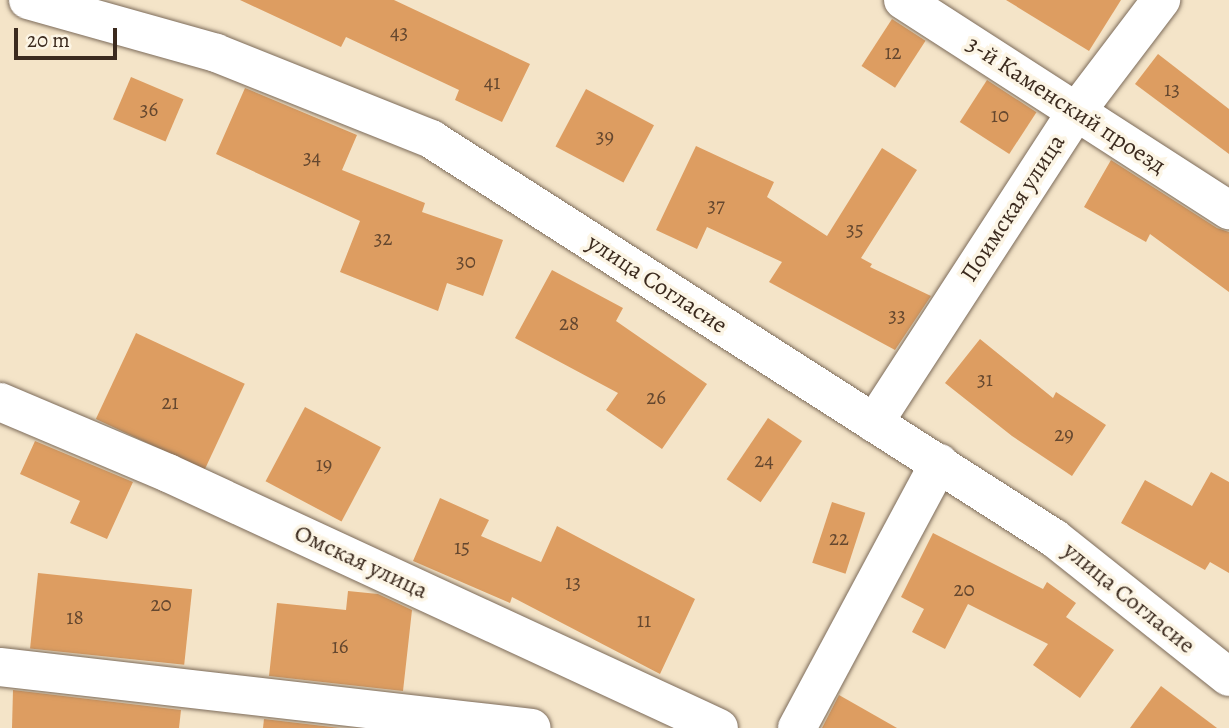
<!DOCTYPE html>
<meta charset="utf-8">
<style>
body{margin:0}
#map{position:relative;width:1229px;height:728px;overflow:hidden;background:#f4e4c8;font-family:Alegreya,serif}
div>[style]{position:absolute}
[style*='--x']{left:calc(var(--x)*1px);top:calc(var(--y)*1px);width:calc(var(--w)*1px);rotate:calc(var(--a)*1deg)}
.building>*{inset:0;background:#dd9d61;transform-origin:0 0}
.roads{filter:drop-shadow(0 0 2px #7c6b5a) drop-shadow(0 0 2px #7c6b5a)}
.minor>*{height:38px;margin:-19px;padding:0 19px;transform-origin:19px;border-radius:19px;background:#fff}
span{translate:-50% -50%;white-space:nowrap;text-align:center;line-height:1.15;-webkit-text-stroke:7px #fcf5e5;paint-order:stroke}
.number-label{font-size:21px;color:#64472f}
.number-label span{-webkit-text-stroke-width:0}
.street-label{font-size:24px;color:#3b2a1e}
.scale{position:absolute;left:14px;top:28px;width:103px;height:32px;box-sizing:border-box;border:4px solid #3b2a1e;border-top:0;padding-left:9px;font-size:21px;line-height:24px;white-space:nowrap;color:#3b2a1e;-webkit-text-stroke:5px #fcf5e5;paint-order:stroke}
</style>
<div id="map">
<div class="building">
<i style="clip-path:polygon(240px 0,394px 0,530px 64px,502px 122px,455px 100px,459px 90px,346px 37px,341px 47px)"></i>
<i style="clip-path:polygon(1006px 0,1121px 0,1089px 51px)"></i>
<i style="left:892px;top:19px;width:40px;height:56px;rotate:33deg"></i>
<i style="clip-path:polygon(1158px 54px,1229px 109px,1229px 154px,1135px 84px)"></i>
<i style="left:131px;top:77px;width:57px;height:46px;rotate:23deg"></i>
<i style="left:987px;top:80px;width:59px;height:50px;rotate:33deg"></i>
<i style="clip-path:polygon(245px 88px,357px 135px,342px 170px,425px 203px,422px 212px,503px 240px,483px 296px,447px 283px,438px 311px,340px 272px,360px 221px,216px 154px)"></i>
<i style="left:586px;top:89px;width:77px;height:65px;rotate:28deg"></i>
<i style="clip-path:polygon(696px 146px,774px 182px,767px 197px,827px 236px,882px 148px,917px 170px,861px 258px,872px 264px,870px 267px,931px 296px,895px 350px,769px 282px,782px 262px,707px 227px,697px 249px,656px 230px)"></i>
<i style="clip-path:polygon(1111px 160px,1217px 228px,1229px 232px,1229px 292px,1150px 234px,1146px 242px,1084px 207px)"></i>
<i style="clip-path:polygon(552px 270px,623px 308px,616px 321px,707px 384px,662px 449px,606px 410px,618px 393px,515px 338px)"></i>
<i style="left:136px;top:333px;width:120px;height:95px;rotate:25deg"></i>
<i style="clip-path:polygon(980px 339px,1053px 398px,1056px 392px,1106px 425px,1072px 476px,1012px 436px,945px 383px)"></i>
<i style="left:305px;top:407px;width:86px;height:84px;rotate:28deg"></i>
<i style="left:768px;top:418px;width:41px;height:74px;rotate:34deg"></i>
<i style="clip-path:polygon(35px 441px,133px 482px,107px 539px,70px 523px,80px 501px,20px 474px)"></i>
<i style="clip-path:polygon(1211px 472px,1229px 482px,1229px 573px,1210px 562px,1205px 570px,1121px 523px,1145px 480px,1192px 506px)"></i>
<i style="clip-path:polygon(440px 498px,489px 520px,481px 536px,541px 562px,557px 526px,695px 599px,660px 674px,512px 597px,510px 603px,413px 561px)"></i>
<i style="left:832px;top:502px;width:35px;height:64px;rotate:18deg"></i>
<i style="clip-path:polygon(933px 533px,1043px 589px,1047px 582px,1076px 603px,1066px 617px,1114px 650px,1080px 698px,1033px 665px,1048px 644px,968px 604px,945px 649px,912px 632px,924px 609px,901px 597px)"></i>
<i style="left:38px;top:573px;width:155px;height:76px;rotate:6deg"></i>
<i style="clip-path:polygon(348px 591px,378px 594px,412px 610px,403px 691px,269px 676px,277px 603px,346px 610px)"></i>
<i style="clip-path:polygon(1161px 686px,1217px 728px,1130px 728px)"></i>
<i style="clip-path:polygon(13px 690px,181px 710px,179px 728px,12px 728px)"></i>
<i style="clip-path:polygon(839px 695px,897px 728px,822px 728px)"></i>
<i style="clip-path:polygon(264px 719px,340px 728px,263px 728px)"></i>
</div>
<div class="roads">
<div class="minor">
<i style="--x:28;--y:0;--w:195;--a:15.7"></i>
<i style="--x:216;--y:53;--w:232;--a:21.8"></i>
<i style="--x:431;--y:139;--w:740;--a:32.64"></i>
<i style="--x:1054;--y:538;--w:223;--a:38.5"></i>
<i style="--x:903;--y:0;--w:388;--a:32.8"></i>
<i style="--x:0;--y:402;--w:182;--a:22.9"></i>
<i style="--x:168;--y:473;--w:607;--a:24.83"></i>
<i style="--x:874;--y:423;--w:371;--a:-57"></i>
<i style="--x:1076;--y:112;--w:141;--a:-52.8"></i>
<i style="--x:0;--y:667;--w:535;--a:6.54"></i>
<i style="--x:797;--y:728;--w:301;--a:-61.8"></i>
</div>
</div>
<div class="number-label">
<span style="left:399px;top:32px">43</span>
<span style="left:893px;top:52px">12</span>
<span style="left:492px;top:82px">41</span>
<span style="left:1172px;top:89px">13</span>
<span style="left:149px;top:109px">36</span>
<span style="left:1000px;top:115px">10</span>
<span style="left:605px;top:136px">39</span>
<span style="left:312px;top:157px">34</span>
<span style="left:716px;top:205px">37</span>
<span style="left:855px;top:229px">35</span>
<span style="left:383px;top:238px">32</span>
<span style="left:466px;top:261px">30</span>
<span style="left:897px;top:315px">33</span>
<span style="left:569px;top:323px">28</span>
<span style="left:985px;top:379px">31</span>
<span style="left:656px;top:397px">26</span>
<span style="left:170px;top:402px">21</span>
<span style="left:1064px;top:434px">29</span>
<span style="left:764px;top:460px">24</span>
<span style="left:324px;top:464px">19</span>
<span style="left:839px;top:538px">22</span>
<span style="left:462px;top:547px">15</span>
<span style="left:573px;top:582px">13</span>
<span style="left:964px;top:589px">20</span>
<span style="left:161px;top:604px">20</span>
<span style="left:75px;top:617px">18</span>
<span style="left:644px;top:620px">11</span>
<span style="left:340px;top:646px">16</span>
</div>
<div class="street-label">
<span style="left:1066px;top:105px;rotate:33deg">3-й Каменский проезд</span>
<span style="left:1013px;top:208px;rotate:-57deg">Поимская улица</span>
<span style="left:657px;top:284px;rotate:33deg">улица Согласие</span>
<span style="left:361px;top:562px;rotate:25deg">Омская улица</span>
<span style="left:1129px;top:598px;rotate:39deg">улица Согласие</span>
</div>
<div class="scale">20 m</div>
</div>
